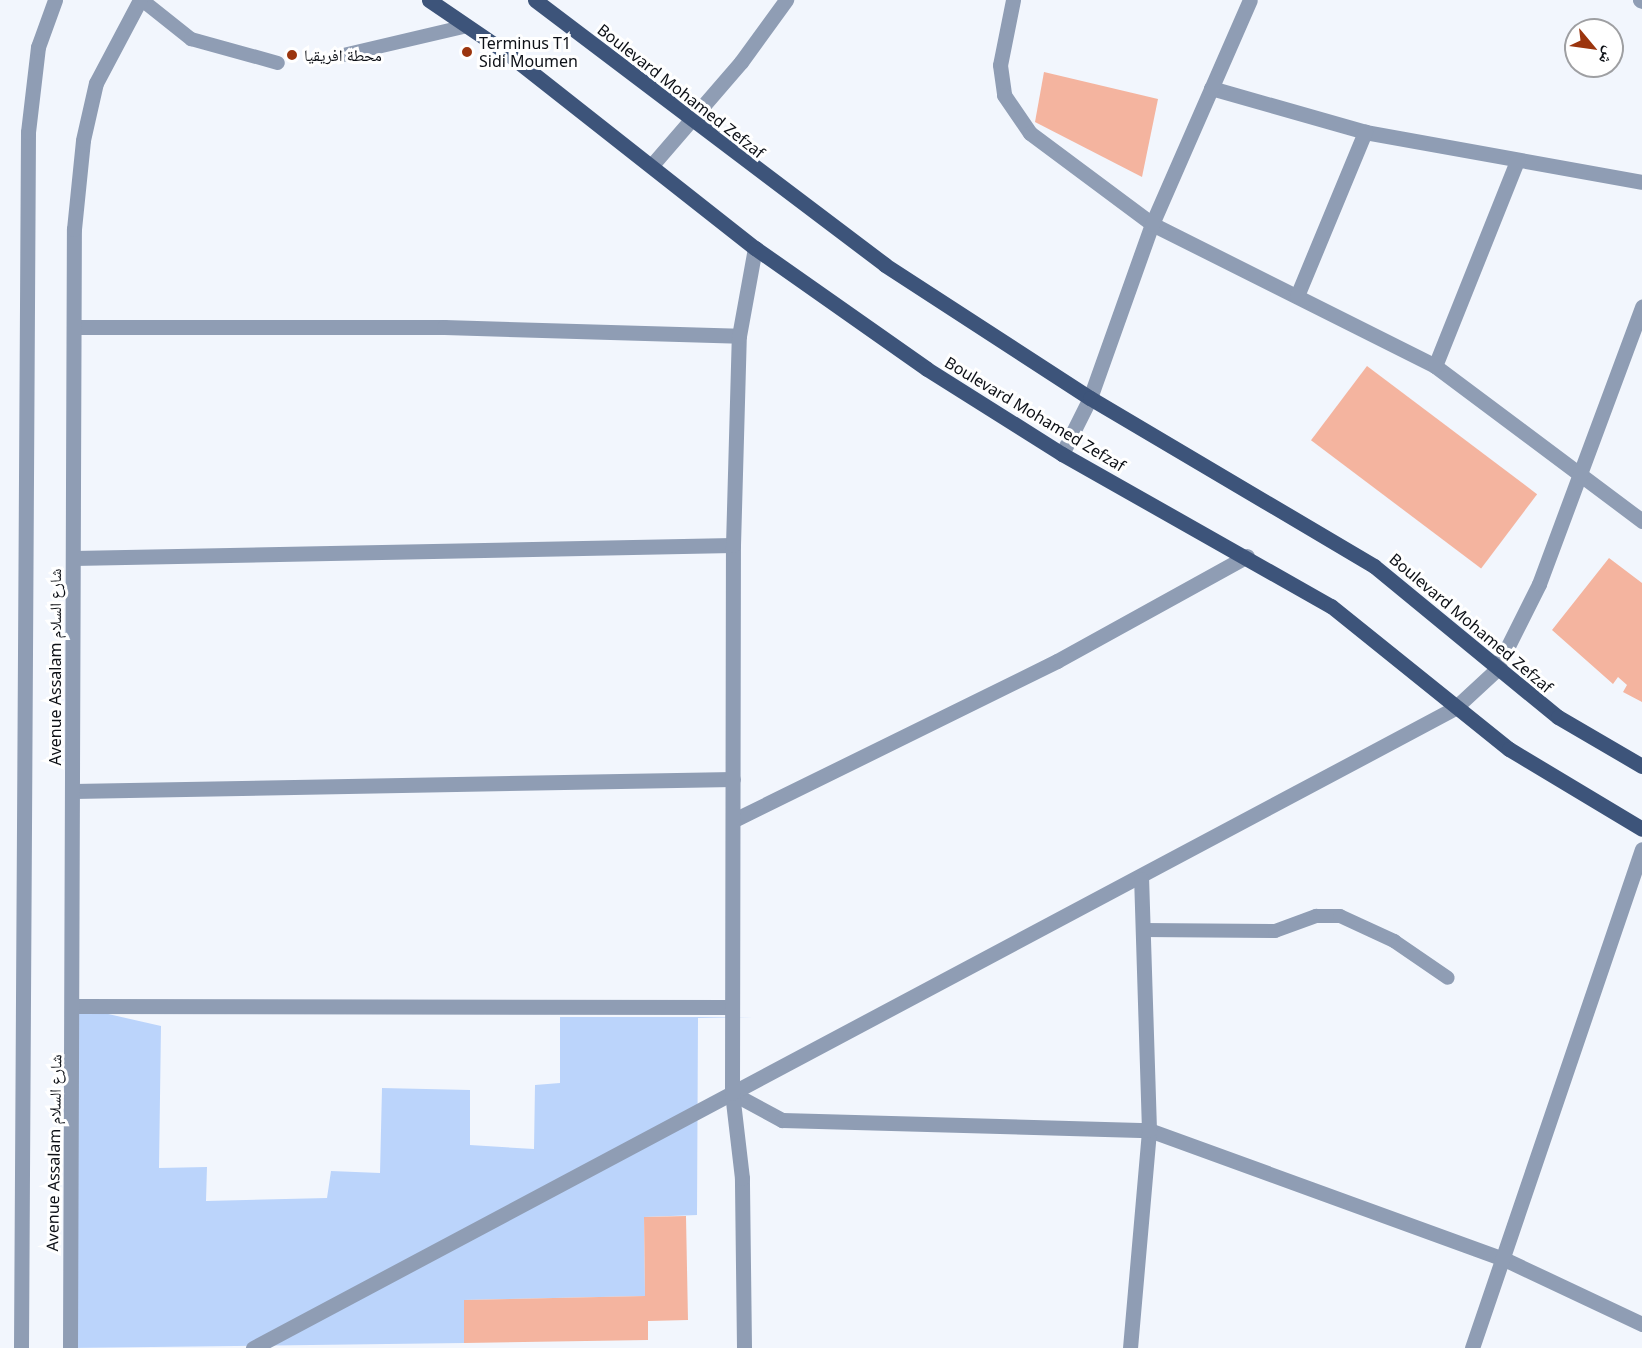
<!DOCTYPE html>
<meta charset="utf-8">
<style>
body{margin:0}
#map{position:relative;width:1642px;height:1348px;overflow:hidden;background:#f2f6fd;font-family:"Noto Sans","Noto Naskh Arabic",sans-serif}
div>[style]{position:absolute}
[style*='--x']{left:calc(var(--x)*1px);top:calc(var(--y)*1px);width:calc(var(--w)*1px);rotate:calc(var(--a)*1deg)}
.green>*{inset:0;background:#bbd4fb}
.building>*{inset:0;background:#f4b49f;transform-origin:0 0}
.service>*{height:14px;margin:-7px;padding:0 7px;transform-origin:7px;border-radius:7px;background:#8f9db4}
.minor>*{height:15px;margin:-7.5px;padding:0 7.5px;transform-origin:7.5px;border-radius:7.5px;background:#8f9db4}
.tertiary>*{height:15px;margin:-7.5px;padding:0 7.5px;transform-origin:7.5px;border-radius:7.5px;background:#8f9db4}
.primary>*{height:15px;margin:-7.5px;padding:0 7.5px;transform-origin:7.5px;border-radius:7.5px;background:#3d547a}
.dots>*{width:16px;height:16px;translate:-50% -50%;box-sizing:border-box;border:3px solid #fff;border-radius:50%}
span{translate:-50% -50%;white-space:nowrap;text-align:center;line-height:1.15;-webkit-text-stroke:6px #fff;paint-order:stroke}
.poi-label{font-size:16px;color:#0d1016}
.left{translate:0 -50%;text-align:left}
.street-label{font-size:16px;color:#0d1016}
.north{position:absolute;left:1564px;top:18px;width:60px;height:60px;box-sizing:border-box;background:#fff;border:2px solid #9e9fa2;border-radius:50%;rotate:119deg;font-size:16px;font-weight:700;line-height:24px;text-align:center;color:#0d1016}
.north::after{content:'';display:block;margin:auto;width:21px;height:27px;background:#9b350e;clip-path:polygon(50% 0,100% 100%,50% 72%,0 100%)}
</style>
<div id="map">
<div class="green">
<i style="clip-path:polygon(73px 1006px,161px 1026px,159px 1168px,207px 1167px,206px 1201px,327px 1198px,331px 1171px,380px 1173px,382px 1088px,470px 1090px,470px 1145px,534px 1149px,535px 1085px,560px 1083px,560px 1017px,753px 1017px,698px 1018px,697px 1215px,644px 1217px,645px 1296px,464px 1300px,464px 1343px,70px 1348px)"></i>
</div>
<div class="building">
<i style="clip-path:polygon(1044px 72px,1158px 99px,1142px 177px,1035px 122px)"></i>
<i style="left:1367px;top:366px;width:213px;height:93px;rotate:37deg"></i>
<i style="clip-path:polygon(1609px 558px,1642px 583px,1642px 702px,1623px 692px,1627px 685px,1618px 677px,1613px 684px,1552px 630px)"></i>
<i style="clip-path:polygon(686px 1216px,688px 1320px,648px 1321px,648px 1340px,464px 1343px,464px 1300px,645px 1296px,644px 1217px)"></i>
</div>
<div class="service">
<i style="--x:142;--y:0;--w:63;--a:38.5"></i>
<i style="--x:191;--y:39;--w:90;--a:15.4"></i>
<i style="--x:339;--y:56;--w:131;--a:-13.2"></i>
<i style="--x:1143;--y:930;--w:132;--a:0.4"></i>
<i style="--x:1275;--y:931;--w:44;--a:-20.1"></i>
<i style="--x:1316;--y:916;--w:24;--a:0"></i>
<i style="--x:1340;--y:916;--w:60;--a:24.8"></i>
<i style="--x:1394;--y:941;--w:65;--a:34.4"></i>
</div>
<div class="minor">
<i style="--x:1013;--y:0;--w:66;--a:101.3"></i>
<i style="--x:1000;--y:65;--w:30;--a:82"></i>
<i style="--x:1004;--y:95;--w:46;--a:55.6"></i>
<i style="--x:1030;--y:133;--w:152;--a:36.7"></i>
<i style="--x:1152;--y:224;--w:317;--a:26.6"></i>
<i style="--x:1435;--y:366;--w:259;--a:36.8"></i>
<i style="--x:1640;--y:0;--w:2;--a:27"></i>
<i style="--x:1211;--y:88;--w:160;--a:15.9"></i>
<i style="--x:1365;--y:132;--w:281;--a:10.2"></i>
<i style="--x:652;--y:165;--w:136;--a:-49.2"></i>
<i style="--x:741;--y:62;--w:77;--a:-54"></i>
<i style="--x:1297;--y:296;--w:178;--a:-67.5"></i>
<i style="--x:74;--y:327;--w:370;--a:0"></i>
<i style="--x:444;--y:327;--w:295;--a:1.7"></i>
<i style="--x:1435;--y:366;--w:221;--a:-68.2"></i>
<i style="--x:1062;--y:454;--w:63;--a:-63.4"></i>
<i style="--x:1090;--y:398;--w:185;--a:-70.4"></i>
<i style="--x:1152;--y:224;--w:244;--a:-66.4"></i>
<i style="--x:73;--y:558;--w:660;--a:-1.13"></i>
<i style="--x:73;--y:791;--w:660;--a:-1.04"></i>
<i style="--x:734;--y:820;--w:360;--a:-26.2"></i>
<i style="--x:1057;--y:661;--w:217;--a:-28.9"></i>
<i style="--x:73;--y:1006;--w:659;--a:0.09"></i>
<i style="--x:732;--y:1093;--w:57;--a:28.4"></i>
<i style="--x:782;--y:1120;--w:367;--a:1.6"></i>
<i style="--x:1149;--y:1130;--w:378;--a:20"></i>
<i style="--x:1504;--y:1259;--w:153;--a:25.2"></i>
<i style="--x:253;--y:1348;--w:1362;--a:-28.03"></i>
<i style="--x:1455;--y:708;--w:56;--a:-42.8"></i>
<i style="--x:1496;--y:670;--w:96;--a:-63.4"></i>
<i style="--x:1539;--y:584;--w:296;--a:-69.6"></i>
<i style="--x:744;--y:1348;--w:170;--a:-90.7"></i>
<i style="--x:742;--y:1178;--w:86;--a:-96.7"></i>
<i style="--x:732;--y:1093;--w:548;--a:-89.9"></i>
<i style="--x:733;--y:545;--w:209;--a:-88.4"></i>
<i style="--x:739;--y:336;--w:89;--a:-79.7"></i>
<i style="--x:1130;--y:1348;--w:219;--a:-85"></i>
<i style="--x:1149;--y:1130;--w:251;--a:-91.8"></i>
<i style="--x:1472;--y:1348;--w:527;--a:-71.19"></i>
</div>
<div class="tertiary">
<i style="--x:21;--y:1348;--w:1216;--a:-89.67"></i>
<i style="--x:28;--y:132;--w:86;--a:-83.3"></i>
<i style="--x:38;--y:47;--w:50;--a:-70.1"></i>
<i style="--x:70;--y:1348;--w:1119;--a:-89.8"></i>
<i style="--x:74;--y:229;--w:89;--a:-84.2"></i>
<i style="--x:83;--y:140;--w:58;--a:-77.2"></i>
<i style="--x:96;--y:83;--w:94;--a:-62.1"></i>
</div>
<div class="primary">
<i style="--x:429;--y:0;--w:94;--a:34.2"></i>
<i style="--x:507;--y:53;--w:315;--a:38.2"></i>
<i style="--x:755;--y:248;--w:210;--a:35.1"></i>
<i style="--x:927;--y:369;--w:160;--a:32.2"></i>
<i style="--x:1062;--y:454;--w:309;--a:29.5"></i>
<i style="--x:1331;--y:606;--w:228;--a:38.8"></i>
<i style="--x:1509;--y:749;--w:155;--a:31"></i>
<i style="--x:535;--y:0;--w:439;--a:37.1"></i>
<i style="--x:885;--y:265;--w:244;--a:33"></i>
<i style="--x:1090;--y:398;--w:330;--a:30.6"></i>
<i style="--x:1374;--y:566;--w:238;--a:39.4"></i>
<i style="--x:1558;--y:717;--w:97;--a:30.3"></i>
</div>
<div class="dots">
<i style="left:467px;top:52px;background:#9b350e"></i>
<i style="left:292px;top:55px;background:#9b350e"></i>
</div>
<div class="poi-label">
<span class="left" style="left:479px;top:52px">Terminus T1<br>Sidi Moumen</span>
<span class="left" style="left:304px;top:55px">محطة افريقيا</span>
</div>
<div class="street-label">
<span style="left:681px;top:91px;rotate:38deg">Boulevard Mohamed Zefzaf</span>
<span style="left:1035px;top:414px;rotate:31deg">Boulevard Mohamed Zefzaf</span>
<span style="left:1471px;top:623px;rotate:40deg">Boulevard Mohamed Zefzaf</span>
<span style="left:55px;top:667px;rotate:-90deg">Avenue Assalam شارع السلام</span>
<span style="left:54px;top:1153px;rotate:-89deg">Avenue Assalam شارع السلام</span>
</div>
<div class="north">ش</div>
</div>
